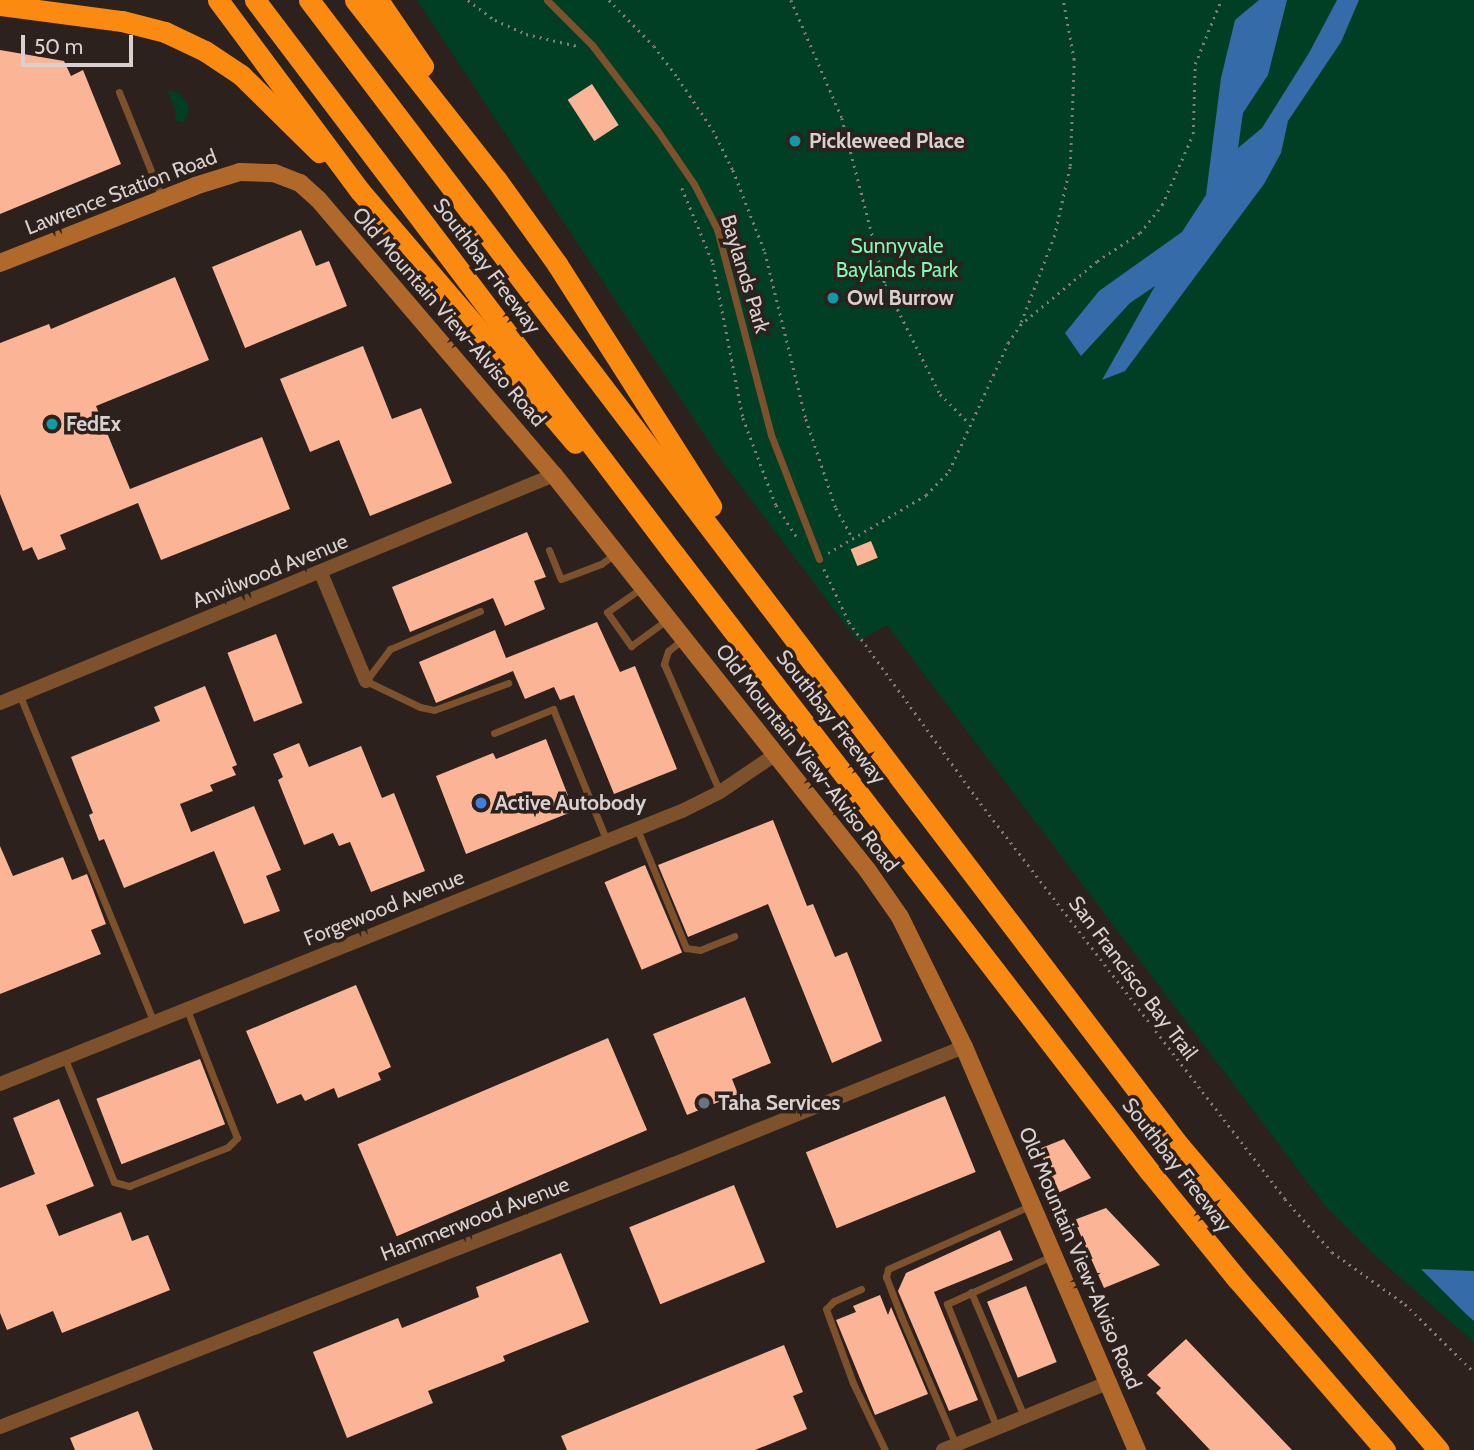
<!DOCTYPE html>
<style>
body{margin:0}
#map{position:relative;width:1474px;height:1450px;overflow:hidden;background:#2d211d;font-family:Cabin,sans-serif}
div>[style]{position:absolute}
[style*='--x']{left:calc(var(--x)*1px);top:calc(var(--y)*1px);width:calc(var(--w)*1px);rotate:calc(var(--a)*1deg)}
.green>*{inset:0;background:#013f25}
.water>*{inset:0;background:#356ba9}
.building>*{inset:0;background:#fbb596;transform-origin:0 0}
.path>*{height:2.5px;margin-top:-1.25px;transform-origin:0;background:repeating-linear-gradient(90deg,#857b78 0 2px,transparent 0 7px)}
.lane>*{height:7px;margin:-3.5px;padding:0 3.5px;transform-origin:3.5px;border-radius:3.5px;background:#7e512d}
.street>*{height:14px;margin:-7px;padding:0 7px;transform-origin:7px;border-radius:7px;background:#7e512d}
.secondary>*{height:18px;margin:-9px;padding:0 9px;transform-origin:9px;border-radius:9px;background:#b0692a}
.highway>*{height:21px;margin:-10.5px;padding:0 10.5px;transform-origin:10.5px;border-radius:10.5px;background:#fb8a10}
.dots>*{width:19px;height:19px;translate:-50% -50%;box-sizing:border-box;border:4px solid #2d211d;border-radius:50%}
span{translate:-50% -50%;white-space:nowrap;text-align:center;line-height:1.15;-webkit-text-stroke:7px #2d211d;paint-order:stroke}
.poi-label{font-size:21px;color:#d9d1cf;font-weight:700}
.left{translate:0 -50%;text-align:left}
.street-label{font-size:21px;color:#d9d1cf}
.park-label{font-size:21px;color:#7ef8b6}
.scale{position:absolute;left:21px;top:35px;width:112px;height:32px;box-sizing:border-box;border:4px solid #d9d1cf;border-top:0;padding-left:9px;font-size:21px;line-height:24px;white-space:nowrap;color:#d9d1cf;-webkit-text-stroke:5px #2d211d;paint-order:stroke}
</style>
<div id="map">
<div class="green">
<i style="clip-path:polygon(417px 0,1474px 0,1474px 1342px,1371px 1252px,1326px 1207px,887px 625px,858px 641px,721px 460px)"></i>
<i style="clip-path:polygon(167px 90px,178px 93px,187px 103px,189px 109px,184px 123px,175px 120px,176px 111px)"></i>
</div>
<div class="water">
<i style="clip-path:polygon(1259px 0,1287px 0,1268px 75px,1243px 113px,1238px 148px,1262px 128px,1309px 53px,1337px 0,1359px 0,1341px 42px,1288px 121px,1281px 153px,1264px 184px,1125px 371px,1102px 380px,1155px 286px,1130px 303px,1081px 356px,1065px 333px,1099px 291px,1182px 232px,1206px 195px,1221px 78px,1235px 20px)"></i>
<i style="clip-path:polygon(1421px 1269px,1474px 1271px,1474px 1321px,1467px 1315px)"></i>
</div>
<div class="building">
<i style="clip-path:polygon(0 50px,64px 61px,71px 76px,83px 70px,121px 164px,0 214px)"></i>
<i style="left:592px;top:84px;width:49px;height:29px;rotate:57deg"></i>
<i style="clip-path:polygon(301px 230px,316px 266px,329px 261px,347px 306px,245px 348px,212px 267px)"></i>
<i style="clip-path:polygon(175px 277px,209px 360px,96px 406px,130px 489px,262px 437px,290px 509px,161px 560px,138px 503px,60px 535px,66px 549px,38px 560px,32px 547px,23px 551px,0 494px,0 343px,49px 324px,51px 329px)"></i>
<i style="clip-path:polygon(363px 346px,392px 419px,421px 408px,452px 483px,370px 516px,339px 440px,310px 452px,280px 379px)"></i>
<i style="clip-path:polygon(527px 532px,546px 577px,534px 581px,545px 609px,505px 626px,493px 598px,410px 632px,392px 587px)"></i>
<i style="left:871px;top:541px;width:18px;height:22px;rotate:68deg"></i>
<i style="clip-path:polygon(597px 622px,620px 672px,635px 666px,677px 769px,614px 794px,574px 695px,560px 700px,554px 687px,525px 699px,513px 671px,436px 703px,419px 662px,495px 630px,506px 658px)"></i>
<i style="left:276px;top:634px;width:74px;height:52px;rotate:69deg"></i>
<i style="clip-path:polygon(205px 686px,237px 765px,232px 767px,236px 775px,210px 785px,213px 791px,180px 804px,191px 832px,254px 806px,281px 870px,266px 876px,280px 911px,244px 924px,214px 851px,124px 888px,104px 839px,99px 841px,89px 815px,93px 813px,71px 757px,160px 721px,154px 707px)"></i>
<i style="clip-path:polygon(546px 739px,574px 811px,466px 854px,436px 776px,493px 753px,496px 759px)"></i>
<i style="clip-path:polygon(299px 743px,309px 767px,361px 746px,382px 798px,394px 793px,425px 871px,371px 892px,350px 842px,339px 846px,333px 833px,304px 845px,278px 780px,283px 777px,273px 754px)"></i>
<i style="clip-path:polygon(773px 820px,807px 906px,813px 904px,835px 957px,847px 952px,882px 1041px,832px 1063px,768px 904px,688px 937px,658px 865px)"></i>
<i style="clip-path:polygon(0 846px,13px 876px,63px 857px,72px 880px,87px 874px,106px 924px,91px 930px,101px 954px,0 994px)"></i>
<i style="left:645px;top:865px;width:95px;height:44px;rotate:67deg"></i>
<i style="clip-path:polygon(356px 985px,391px 1067px,378px 1073px,381px 1080px,338px 1098px,334px 1088px,305px 1101px,301px 1094px,277px 1104px,246px 1031px)"></i>
<i style="clip-path:polygon(745px 997px,771px 1063px,732px 1079px,738px 1094px,687px 1115px,653px 1034px)"></i>
<i style="left:608px;top:1038px;width:100px;height:272px;rotate:67deg"></i>
<i style="left:200px;top:1059px;width:70px;height:111px;rotate:69deg"></i>
<i style="left:945px;top:1096px;width:82px;height:150px;rotate:68deg"></i>
<i style="clip-path:polygon(59px 1099px,94px 1186px,46px 1205px,59px 1236px,121px 1212px,132px 1241px,148px 1235px,170px 1290px,62px 1333px,53px 1311px,7px 1330px,0 1313px,0 1188px,35px 1174px,13px 1118px)"></i>
<i style="clip-path:polygon(1064px 1139px,1091px 1178px,1058px 1193px,1039px 1149px)"></i>
<i style="left:734px;top:1185px;width:83px;height:113px;rotate:68deg"></i>
<i style="clip-path:polygon(1106px 1208px,1160px 1265px,1104px 1288px,1074px 1220px)"></i>
<i style="clip-path:polygon(1000px 1230px,1013px 1260px,934px 1292px,978px 1400px,949px 1411px,898px 1291px,906px 1273px)"></i>
<i style="clip-path:polygon(561px 1253px,589px 1322px,503px 1356px,505px 1361px,428px 1391px,433px 1403px,347px 1438px,313px 1352px,398px 1318px,402px 1328px,479px 1297px,476px 1287px)"></i>
<i style="left:1026px;top:1286px;width:82px;height:42px;rotate:68deg"></i>
<i style="clip-path:polygon(880px 1295px,888px 1315px,891px 1307px,928px 1394px,875px 1415px,836px 1320px,856px 1312px,853px 1306px)"></i>
<i style="clip-path:polygon(1186px 1339px,1292px 1450px,1210px 1450px,1156px 1393px,1161px 1388px,1147px 1375px)"></i>
<i style="clip-path:polygon(784px 1345px,803px 1392px,793px 1396px,807px 1429px,755px 1450px,567px 1450px,561px 1436px)"></i>
<i style="clip-path:polygon(138px 1411px,153px 1450px,75px 1450px,70px 1438px)"></i>
</div>
<div class="path">
<i style="--x:468;--y:0;--w:34;--a:37"></i>
<i style="--x:495;--y:20;--w:34;--a:24"></i>
<i style="--x:526;--y:34;--w:53;--a:13"></i>
<i style="--x:609;--y:0;--w:64;--a:45.6"></i>
<i style="--x:654;--y:46;--w:40;--a:53"></i>
<i style="--x:678;--y:78;--w:63;--a:56.1"></i>
<i style="--x:713;--y:130;--w:45;--a:63.4"></i>
<i style="--x:733;--y:170;--w:88;--a:68.7"></i>
<i style="--x:765;--y:252;--w:172;--a:76.2"></i>
<i style="--x:806;--y:419;--w:94;--a:71.4"></i>
<i style="--x:836;--y:508;--w:35;--a:61"></i>
<i style="--x:791;--y:0;--w:129;--a:66.6"></i>
<i style="--x:842;--y:118;--w:171;--a:75.5"></i>
<i style="--x:885;--y:284;--w:123;--a:63.4"></i>
<i style="--x:940;--y:394;--w:42;--a:45"></i>
<i style="--x:682;--y:188;--w:81;--a:67.5"></i>
<i style="--x:713;--y:263;--w:158;--a:79"></i>
<i style="--x:743;--y:418;--w:93;--a:69.2"></i>
<i style="--x:776;--y:505;--w:38;--a:57"></i>
<i style="--x:1021;--y:322;--w:91;--a:-68.8"></i>
<i style="--x:1054;--y:237;--w:73;--a:-77.3"></i>
<i style="--x:1070;--y:166;--w:106;--a:-87.8"></i>
<i style="--x:1074;--y:60;--w:61;--a:-100.4"></i>
<i style="--x:828;--y:553;--w:114;--a:-30.6"></i>
<i style="--x:926;--y:495;--w:33;--a:-46"></i>
<i style="--x:949;--y:471;--w:141;--a:-65.3"></i>
<i style="--x:1008;--y:343;--w:22;--a:-56"></i>
<i style="--x:1020;--y:325;--w:100;--a:-39.7"></i>
<i style="--x:1097;--y:261;--w:51;--a:-33.1"></i>
<i style="--x:1140;--y:233;--w:36;--a:-52"></i>
<i style="--x:1162;--y:205;--w:77;--a:-66.4"></i>
<i style="--x:1193;--y:134;--w:70;--a:-88.4"></i>
<i style="--x:1195;--y:64;--w:69;--a:-67.9"></i>
<i style="--x:824;--y:569;--w:59;--a:64.7"></i>
<i style="--x:849;--y:622;--w:231;--a:54"></i>
<i style="--x:985;--y:809;--w:492;--a:52.4"></i>
<i style="--x:1285;--y:1199;--w:71;--a:48.4"></i>
<i style="--x:1332;--y:1252;--w:90;--a:35.5"></i>
<i style="--x:1405;--y:1304;--w:97;--a:44.6"></i>
</div>
<div class="lane">
<i style="--x:547;--y:0;--w:64;--a:45"></i>
<i style="--x:592;--y:45;--w:107;--a:52.6"></i>
<i style="--x:657;--y:130;--w:65;--a:55.6"></i>
<i style="--x:694;--y:184;--w:51;--a:62.9"></i>
<i style="--x:717;--y:229;--w:213;--a:75.3"></i>
<i style="--x:771;--y:435;--w:133;--a:68.8"></i>
<i style="--x:119;--y:92;--w:114;--a:67.9"></i>
<i style="--x:549;--y:550;--w:31;--a:68"></i>
<i style="--x:561;--y:579;--w:43;--a:-20.6"></i>
<i style="--x:601;--y:564;--w:19;--a:-36"></i>
<i style="--x:643;--y:587;--w:44;--a:145.2"></i>
<i style="--x:607;--y:612;--w:42;--a:54.8"></i>
<i style="--x:631;--y:646;--w:46;--a:-36.1"></i>
<i style="--x:480;--y:611;--w:98;--a:157.1"></i>
<i style="--x:390;--y:649;--w:40;--a:127"></i>
<i style="--x:366;--y:681;--w:60;--a:25.7"></i>
<i style="--x:420;--y:707;--w:14;--a:12"></i>
<i style="--x:434;--y:710;--w:79;--a:-20"></i>
<i style="--x:683;--y:639;--w:19;--a:141"></i>
<i style="--x:668;--y:651;--w:14;--a:107"></i>
<i style="--x:664;--y:664;--w:140;--a:66.4"></i>
<i style="--x:20;--y:696;--w:352;--a:67.7"></i>
<i style="--x:494;--y:733;--w:64;--a:-22.1"></i>
<i style="--x:553;--y:709;--w:143;--a:67.8"></i>
<i style="--x:637;--y:829;--w:129;--a:67.6"></i>
<i style="--x:686;--y:948;--w:14;--a:8"></i>
<i style="--x:700;--y:950;--w:37;--a:-22"></i>
<i style="--x:65;--y:1059;--w:132;--a:68.3"></i>
<i style="--x:114;--y:1182;--w:16;--a:15"></i>
<i style="--x:129;--y:1186;--w:106;--a:-21.5"></i>
<i style="--x:228;--y:1147;--w:13;--a:-45"></i>
<i style="--x:237;--y:1138;--w:137;--a:-111.3"></i>
<i style="--x:861;--y:1289;--w:30;--a:156"></i>
<i style="--x:834;--y:1301;--w:11;--a:135"></i>
<i style="--x:826;--y:1309;--w:79;--a:70"></i>
<i style="--x:853;--y:1383;--w:74;--a:64.5"></i>
<i style="--x:971;--y:1292;--w:135;--a:66.9"></i>
<i style="--x:997;--y:1428;--w:134;--a:-112"></i>
<i style="--x:947;--y:1304;--w:118;--a:-24.6"></i>
<i style="--x:956;--y:1445;--w:140;--a:-113.1"></i>
<i style="--x:901;--y:1316;--w:42;--a:-111"></i>
<i style="--x:886;--y:1277;--w:8;--a:-76"></i>
<i style="--x:888;--y:1269;--w:158;--a:-24"></i>
</div>
<div class="street">
<i style="--x:321;--y:573;--w:117;--a:67.4"></i>
<i style="--x:0;--y:703;--w:599;--a:-22.37"></i>
<i style="--x:0;--y:1084;--w:735;--a:-21.82"></i>
<i style="--x:682;--y:811;--w:42;--a:-26.6"></i>
<i style="--x:720;--y:792;--w:68;--a:-34.2"></i>
<i style="--x:0;--y:1427;--w:723;--a:-21.32"></i>
<i style="--x:674;--y:1164;--w:313;--a:-22"></i>
<i style="--x:943;--y:1450;--w:180;--a:-22.2"></i>
</div>
<div class="secondary">
<i style="--x:0;--y:263;--w:210;--a:-21.5"></i>
<i style="--x:195;--y:186;--w:47;--a:-17.3"></i>
<i style="--x:240;--y:172;--w:34;--a:2"></i>
<i style="--x:274;--y:173;--w:28;--a:21"></i>
<i style="--x:300;--y:183;--w:24;--a:42"></i>
<i style="--x:318;--y:199;--w:363;--a:49.5"></i>
<i style="--x:554;--y:475;--w:505;--a:51.59"></i>
<i style="--x:868;--y:871;--w:56;--a:55.2"></i>
<i style="--x:900;--y:917;--w:145;--a:63.8"></i>
<i style="--x:964;--y:1047;--w:439;--a:66.8"></i>
</div>
<div class="highway">
<i style="--x:218;--y:0;--w:238;--a:53.4"></i>
<i style="--x:360;--y:191;--w:331;--a:49.5"></i>
<i style="--x:255;--y:0;--w:695;--a:52.9"></i>
<i style="--x:674;--y:554;--w:780;--a:52.4"></i>
<i style="--x:1150;--y:1172;--w:138;--a:50.9"></i>
<i style="--x:1237;--y:1279;--w:226;--a:49.1"></i>
<i style="--x:309;--y:0;--w:1437;--a:52.78"></i>
<i style="--x:1178;--y:1144;--w:402;--a:49.6"></i>
<i style="--x:355;--y:0;--w:228;--a:51.8"></i>
<i style="--x:496;--y:179;--w:105;--a:54.3"></i>
<i style="--x:557;--y:264;--w:287;--a:57.5"></i>
<i style="--x:378;--y:0;--w:80;--a:55.7"></i>
<i style="--x:0;--y:5;--w:123;--a:7.5"></i>
<i style="--x:122;--y:21;--w:44;--a:14.3"></i>
<i style="--x:165;--y:32;--w:44;--a:25.4"></i>
<i style="--x:205;--y:51;--w:43;--a:33.7"></i>
<i style="--x:241;--y:75;--w:110;--a:44.6"></i>
</div>
<div class="dots">
<i style="left:795px;top:141px;background:#0f9aa8"></i>
<i style="left:833px;top:298px;background:#0f9aa8"></i>
<i style="left:52px;top:424px;background:#0f9aa8"></i>
<i style="left:481px;top:803px;background:#3f7fe0"></i>
<i style="left:704px;top:1103px;background:#6b7280"></i>
</div>
<div class="poi-label">
<span class="left" style="left:809px;top:141px">Pickleweed Place</span>
<span class="left" style="left:847px;top:298px">Owl Burrow</span>
<span class="left" style="left:66px;top:424px">FedEx</span>
<span class="left" style="left:495px;top:803px">Active Autobody</span>
<span class="left" style="left:718px;top:1103px">Taha Services</span>
</div>
<div class="street-label">
<span style="left:121px;top:192px;rotate:-21deg">Lawrence Station Road</span>
<span style="left:487px;top:266px;rotate:53deg">Southbay Freeway</span>
<span style="left:745px;top:274px;rotate:73deg">Baylands Park</span>
<span style="left:449px;top:317px;rotate:49deg">Old Mountain View-Alviso Road</span>
<span style="left:270px;top:571px;rotate:-22deg">Anvilwood Avenue</span>
<span style="left:831px;top:717px;rotate:52deg">Southbay Freeway</span>
<span style="left:807px;top:758px;rotate:52deg">Old Mountain View-Alviso Road</span>
<span style="left:384px;top:908px;rotate:-22deg">Forgewood Avenue</span>
<span style="left:1133px;top:978px;rotate:53deg">San Francisco Bay Trail</span>
<span style="left:1177px;top:1165px;rotate:52deg">Southbay Freeway</span>
<span style="left:475px;top:1219px;rotate:-21deg">Hammerwood Avenue</span>
<span style="left:1080px;top:1258px;rotate:67deg">Old Mountain View-Alviso Road</span>
</div>
<div class="park-label">
<span style="left:897px;top:258px">Sunnyvale<br>Baylands Park</span>
</div>
<div class="scale">50 m</div>
</div>
